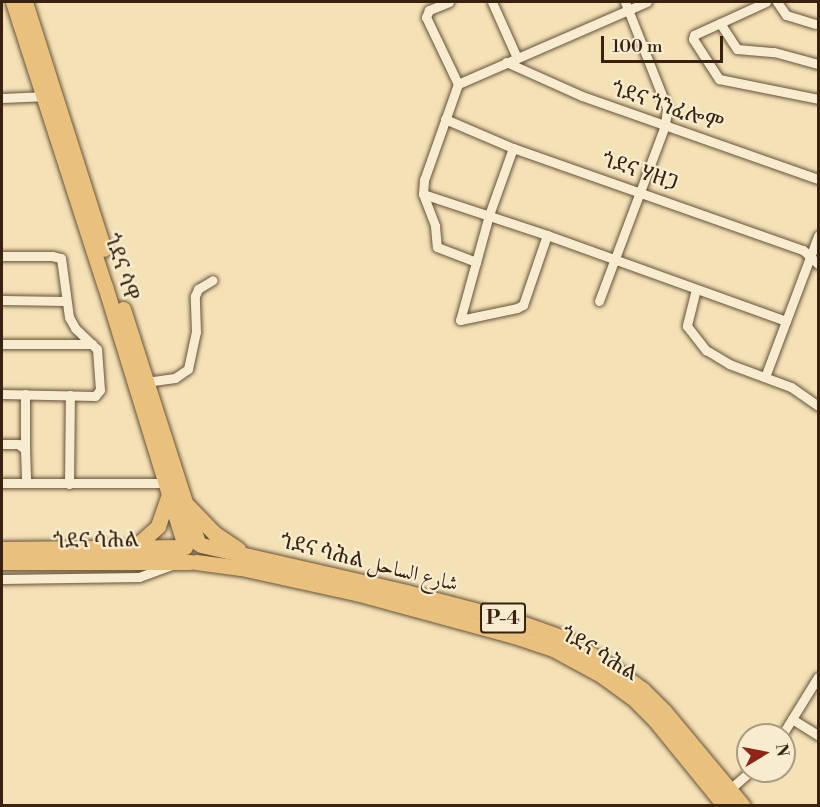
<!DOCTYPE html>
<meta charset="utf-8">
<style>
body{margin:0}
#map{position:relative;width:820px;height:807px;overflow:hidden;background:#f4e2b7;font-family:"Libre Bodoni",Amiri,"Noto Serif Ethiopic",serif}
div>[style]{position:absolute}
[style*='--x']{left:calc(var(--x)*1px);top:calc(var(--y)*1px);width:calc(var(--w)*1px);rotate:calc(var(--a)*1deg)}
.roads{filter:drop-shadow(0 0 2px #665239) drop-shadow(0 0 2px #665239)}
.minor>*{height:9px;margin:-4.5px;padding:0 4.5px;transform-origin:4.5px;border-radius:4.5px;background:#f8ecd0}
.primary>*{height:15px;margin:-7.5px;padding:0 7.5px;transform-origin:7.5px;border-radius:7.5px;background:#eac17c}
.trunk>*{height:15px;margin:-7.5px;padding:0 7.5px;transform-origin:7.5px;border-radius:7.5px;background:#eac17c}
span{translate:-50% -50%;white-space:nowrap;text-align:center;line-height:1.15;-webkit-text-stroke:4.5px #f8ecd0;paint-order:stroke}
.shield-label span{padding:2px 4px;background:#f8ecd0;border:2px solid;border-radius:4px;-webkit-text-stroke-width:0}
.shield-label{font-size:20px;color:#36220f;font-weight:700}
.street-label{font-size:21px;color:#36220f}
.frame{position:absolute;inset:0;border:3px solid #36220f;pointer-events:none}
.north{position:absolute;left:736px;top:723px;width:60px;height:60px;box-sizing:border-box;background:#f8ecd0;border:2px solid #aa9b83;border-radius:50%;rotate:80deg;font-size:16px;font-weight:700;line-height:24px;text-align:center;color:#36220f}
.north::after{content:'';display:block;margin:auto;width:21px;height:27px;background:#8f2418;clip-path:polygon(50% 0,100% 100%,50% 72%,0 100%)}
.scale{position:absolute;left:601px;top:36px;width:122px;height:27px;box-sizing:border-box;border:3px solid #36220f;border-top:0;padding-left:8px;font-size:18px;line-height:21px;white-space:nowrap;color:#36220f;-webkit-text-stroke:4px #f8ecd0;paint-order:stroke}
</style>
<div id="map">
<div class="roads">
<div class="minor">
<i style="--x:449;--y:2;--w:22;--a:158"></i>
<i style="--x:429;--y:10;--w:8;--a:113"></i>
<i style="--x:426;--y:17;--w:74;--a:64.5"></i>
<i style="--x:458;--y:84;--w:206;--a:-23.5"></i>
<i style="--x:492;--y:2;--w:61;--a:65.9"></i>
<i style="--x:766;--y:2;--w:79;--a:155.4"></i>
<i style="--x:694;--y:35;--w:4;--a:104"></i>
<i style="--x:693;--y:39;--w:48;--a:57"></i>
<i style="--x:719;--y:79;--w:101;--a:11.4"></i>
<i style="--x:777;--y:2;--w:16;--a:55"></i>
<i style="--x:786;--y:15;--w:30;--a:17"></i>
<i style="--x:720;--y:23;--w:31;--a:57"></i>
<i style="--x:737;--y:49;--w:37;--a:5"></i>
<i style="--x:774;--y:52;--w:46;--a:15.3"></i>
<i style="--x:506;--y:62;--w:83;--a:24.1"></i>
<i style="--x:582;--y:96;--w:250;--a:19.4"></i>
<i style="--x:458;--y:84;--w:102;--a:109.5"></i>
<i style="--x:424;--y:180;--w:14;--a:94"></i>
<i style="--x:423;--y:194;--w:131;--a:18.3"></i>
<i style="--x:547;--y:235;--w:254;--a:19.8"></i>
<i style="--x:2;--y:98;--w:45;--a:-2.5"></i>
<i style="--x:445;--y:119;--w:74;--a:23.1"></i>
<i style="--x:513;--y:148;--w:307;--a:19.4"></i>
<i style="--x:803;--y:250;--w:21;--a:43"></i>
<i style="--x:513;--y:148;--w:71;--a:109.7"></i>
<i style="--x:489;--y:215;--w:109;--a:105.4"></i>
<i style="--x:460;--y:320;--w:58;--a:-11.9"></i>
<i style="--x:517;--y:308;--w:7;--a:-27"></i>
<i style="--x:523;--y:305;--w:74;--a:-71.1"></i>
<i style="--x:423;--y:194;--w:34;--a:69"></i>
<i style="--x:435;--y:226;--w:21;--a:85"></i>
<i style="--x:437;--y:247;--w:42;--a:21"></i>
<i style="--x:2;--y:256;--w:50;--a:0"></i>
<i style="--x:52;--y:256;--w:9;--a:13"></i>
<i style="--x:61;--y:258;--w:60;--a:82.3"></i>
<i style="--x:69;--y:317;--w:13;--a:61"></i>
<i style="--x:75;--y:328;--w:30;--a:44"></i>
<i style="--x:97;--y:349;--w:41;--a:85.8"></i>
<i style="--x:100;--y:390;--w:8;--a:130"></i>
<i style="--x:95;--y:396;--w:93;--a:-178.8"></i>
<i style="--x:696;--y:289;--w:38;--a:104"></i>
<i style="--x:687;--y:326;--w:31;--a:52"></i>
<i style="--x:706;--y:350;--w:27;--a:31"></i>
<i style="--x:729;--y:364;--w:66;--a:20.4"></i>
<i style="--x:791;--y:387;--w:33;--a:35"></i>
<i style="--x:2;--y:300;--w:64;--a:0.9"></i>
<i style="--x:599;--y:301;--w:188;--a:-69.4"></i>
<i style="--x:665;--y:125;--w:17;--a:-83"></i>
<i style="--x:667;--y:108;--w:114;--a:-111.6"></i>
<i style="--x:2;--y:344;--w:90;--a:0"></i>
<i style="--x:765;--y:377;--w:151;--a:-69.4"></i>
<i style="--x:146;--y:382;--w:29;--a:-8"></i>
<i style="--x:175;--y:378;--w:16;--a:-35"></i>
<i style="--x:188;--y:369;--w:38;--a:-78"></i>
<i style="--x:196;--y:332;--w:36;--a:-92"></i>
<i style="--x:195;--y:296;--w:8;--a:-67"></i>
<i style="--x:198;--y:289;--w:17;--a:-31"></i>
<i style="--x:2;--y:444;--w:16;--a:0"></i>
<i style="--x:18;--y:444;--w:9;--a:36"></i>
<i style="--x:25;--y:449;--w:34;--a:88"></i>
<i style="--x:25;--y:449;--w:55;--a:-90"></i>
<i style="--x:2;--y:483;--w:164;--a:0"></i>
<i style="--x:69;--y:484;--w:89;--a:-89.4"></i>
<i style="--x:2;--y:579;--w:137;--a:-0.8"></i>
<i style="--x:139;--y:577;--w:37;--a:-20"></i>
<i style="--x:792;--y:719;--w:31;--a:32"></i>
<i style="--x:782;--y:735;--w:68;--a:-58.2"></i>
<i style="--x:730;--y:789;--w:28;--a:-41"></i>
</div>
<div class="primary">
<i style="--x:13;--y:2;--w:299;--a:72.1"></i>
<i style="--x:105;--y:286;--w:272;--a:72.9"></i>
<i style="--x:25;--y:2;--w:259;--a:72.3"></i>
<i style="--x:123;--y:309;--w:246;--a:72.2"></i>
</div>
<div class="trunk">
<i style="--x:187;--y:505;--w:39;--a:46"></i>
<i style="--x:214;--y:533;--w:29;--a:34"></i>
<i style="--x:201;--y:545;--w:210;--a:12.9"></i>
<i style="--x:406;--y:592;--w:114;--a:14.8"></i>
<i style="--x:516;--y:621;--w:51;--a:19.5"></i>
<i style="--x:564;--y:638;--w:52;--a:31"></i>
<i style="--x:609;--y:665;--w:42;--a:36.3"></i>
<i style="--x:643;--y:690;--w:31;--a:45"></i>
<i style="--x:665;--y:712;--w:122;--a:50.3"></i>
<i style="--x:135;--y:547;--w:31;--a:-42"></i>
<i style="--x:158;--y:526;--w:34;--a:-71"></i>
<i style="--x:2;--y:549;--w:183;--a:-0.6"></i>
<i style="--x:2;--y:562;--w:188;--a:0"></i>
<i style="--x:196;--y:562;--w:45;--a:7.6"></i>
<i style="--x:241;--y:568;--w:118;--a:12.3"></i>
<i style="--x:356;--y:593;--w:161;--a:15.2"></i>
<i style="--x:511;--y:635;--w:44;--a:18.4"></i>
<i style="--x:553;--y:649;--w:55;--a:28.4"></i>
<i style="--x:601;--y:675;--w:39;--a:36"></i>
<i style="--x:633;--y:698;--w:31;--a:45"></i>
<i style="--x:655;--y:720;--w:111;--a:50.9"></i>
</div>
</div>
<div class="shield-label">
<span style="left:503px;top:618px">P-4</span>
</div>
<div class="street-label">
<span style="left:667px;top:107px;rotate:19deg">ጎደና ጎንፈሎም</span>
<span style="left:640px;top:172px;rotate:19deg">ጎደና ሃዘጋ</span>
<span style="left:121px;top:267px;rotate:72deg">ጎደና ሳዋ</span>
<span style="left:96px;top:541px;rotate:-1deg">ጎደና ሳሕል</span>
<span style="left:369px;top:563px;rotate:14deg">ጎደና ሳሕል شارع الساحل</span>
<span style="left:599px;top:654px;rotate:31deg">ጎደና ሳሕል</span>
</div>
<div class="frame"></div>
<div class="north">N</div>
<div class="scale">100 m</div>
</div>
